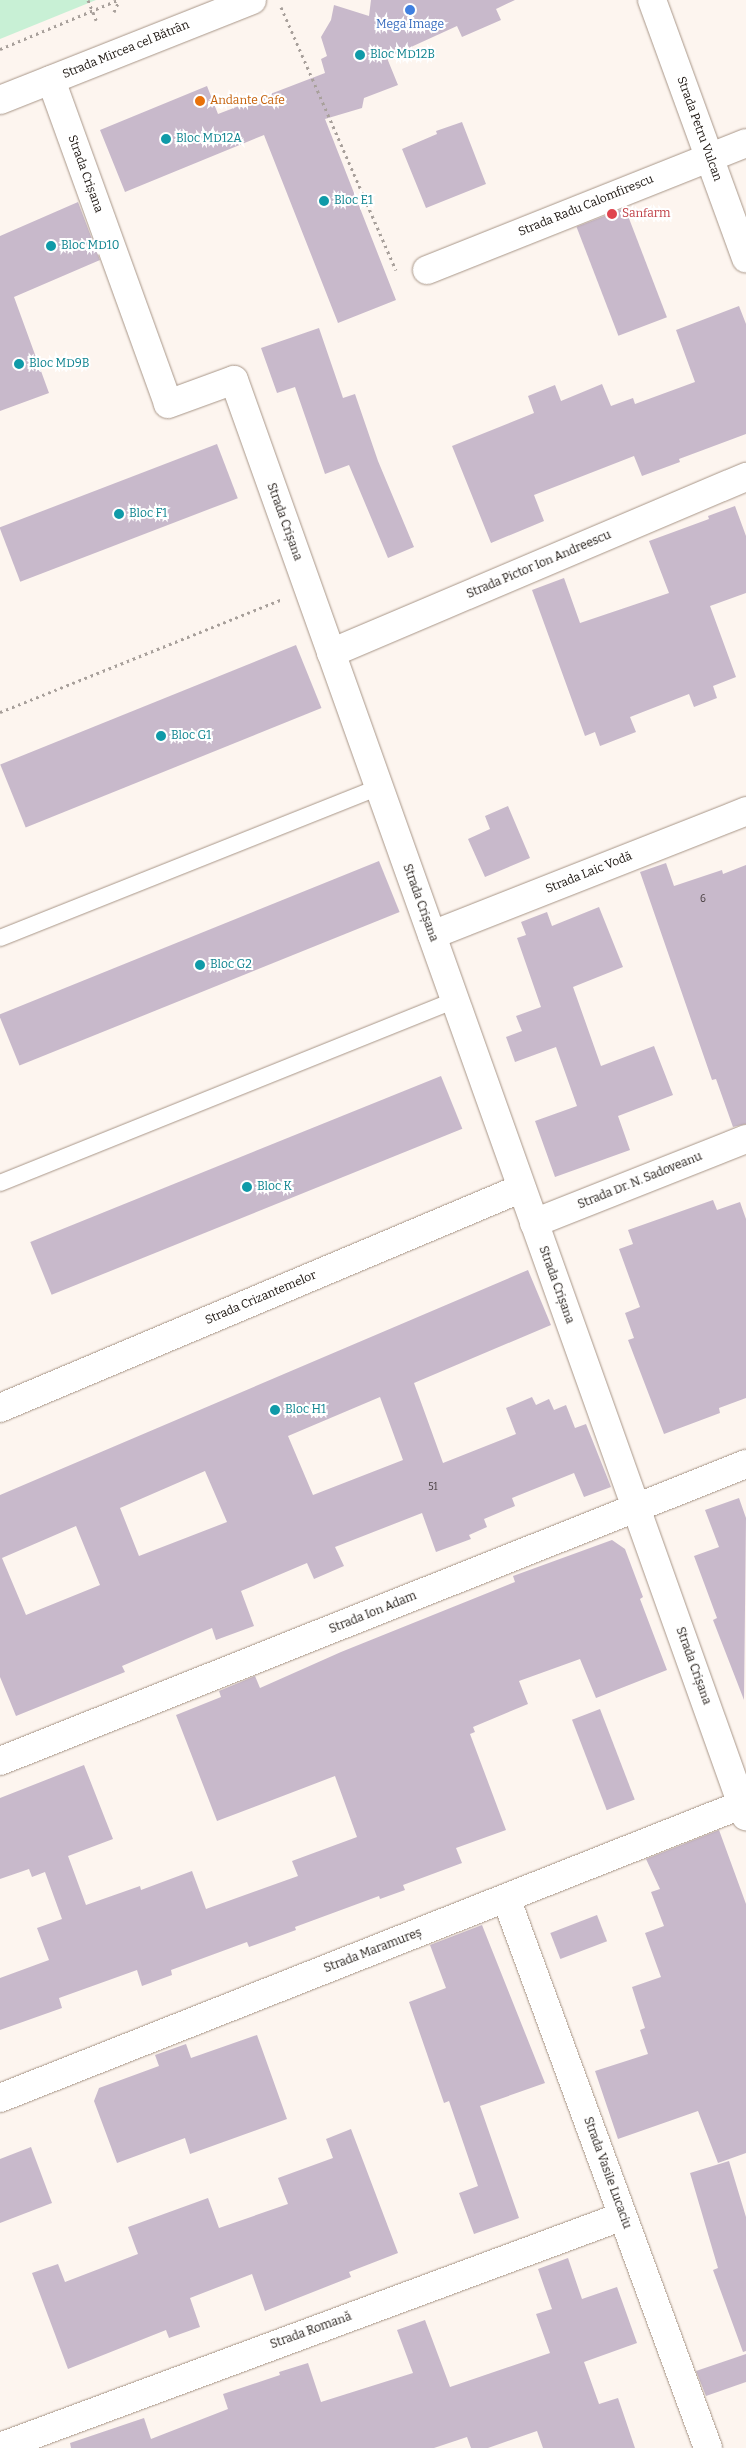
<!DOCTYPE html>
<meta charset="utf-8">
<style>
body{margin:0}
#map{position:relative;width:746px;height:2448px;overflow:hidden;background:#fdf5ef;font-family:Bitter,serif}
div>[style]{position:absolute}
[style*='--x']{left:calc(var(--x)*1px);top:calc(var(--y)*1px);width:calc(var(--w)*1px);rotate:calc(var(--a)*1deg)}
.green>*{inset:0;background:#c8f0d5}
.building>*{inset:0;background:#c8b9cb;transform-origin:0 0}
.path>*{height:3px;margin-top:-1.5px;transform-origin:0;background:repeating-linear-gradient(90deg,#a8a09b 0 2.5px,transparent 0 6.5px)}
.roads{filter:drop-shadow(0 0 1px #a89688) drop-shadow(0 0 1px #a89688)}
.service>*{height:16px;margin:-8px;padding:0 8px;transform-origin:8px;border-radius:8px;background:#fff}
.minor>*{height:28px;margin:-14px;padding:0 14px;transform-origin:14px;border-radius:14px;background:#fff}
.tertiary>*{height:28px;margin:-14px;padding:0 14px;transform-origin:14px;border-radius:14px;background:#fff}
.secondary>*{height:28px;margin:-14px;padding:0 14px;transform-origin:14px;border-radius:14px;background:#fff}
.dots>*{width:14px;height:14px;translate:-50% -50%;box-sizing:border-box;border:2px solid #fff;border-radius:50%}
span{translate:-50% -50%;white-space:nowrap;text-align:center;line-height:1.15;-webkit-text-stroke:4px #fff;paint-order:stroke}
.number-label{font-size:10px;color:#463d3e}
.number-label span{-webkit-text-stroke-width:0}
.shop-label{font-size:12px;color:#366cbe}
.street-label{font-size:12px;color:#1b140f}
.culture-label{font-size:12px;color:#0d838f}
.left{translate:0 -50%;text-align:left}
.food-label{font-size:12px;color:#c56008}
.health-label{font-size:12px;color:#be3a42}
</style>
<div id="map">
<div class="green">
<i style="clip-path:polygon(0 0,96px 0,0 39px)"></i>
</div>
<div class="building">
<i style="clip-path:polygon(371px 0,515px 0,496px 9px,501px 20px,462px 37px,457px 26px,387px 58px,398px 85px,364px 98px,362px 108px,325px 119px,396px 300px,338px 323px,264px 135px,125px 192px,100px 130px,207px 86px,218px 114px,325px 73px,321px 59px,327px 56px,321px 37px,331px 20px,334px 5px,369px 16px)"></i>
<i style="clip-path:polygon(462px 122px,486px 184px,426px 208px,402px 149px,437px 134px,436px 131px)"></i>
<i style="clip-path:polygon(78px 202px,100px 260px,14px 297px,49px 393px,0 411px,0 236px)"></i>
<i style="left:625px;top:208px;width:117px;height:52px;rotate:69deg"></i>
<i style="clip-path:polygon(739px 306px,746px 324px,746px 434px,679px 459px,680px 462px,642px 476px,634px 456px,534px 495px,544px 521px,491px 543px,452px 446px,534px 413px,528px 396px,555px 385px,561px 401px,602px 384px,611px 406px,633px 398px,635px 404px,695px 382px,676px 330px)"></i>
<i style="clip-path:polygon(319px 328px,343px 398px,355px 394px,378px 461px,414px 547px,388px 558px,349px 465px,325px 474px,295px 387px,277px 393px,261px 348px)"></i>
<i style="left:217px;top:444px;width:58px;height:233px;rotate:69deg"></i>
<i style="clip-path:polygon(735px 506px,746px 536px,746px 593px,710px 606px,736px 677px,713px 686px,717px 698px,694px 707px,689px 694px,630px 717px,636px 732px,600px 746px,595px 732px,585px 736px,532px 590px,564px 578px,580px 623px,669px 593px,649px 541px,709px 519px,708px 516px)"></i>
<i style="left:296px;top:645px;width:68px;height:319px;rotate:68deg"></i>
<i style="clip-path:polygon(508px 806px,530px 858px,485px 877px,468px 839px,490px 829px,485px 816px)"></i>
<i style="left:379px;top:861px;width:55px;height:410px;rotate:68deg"></i>
<i style="clip-path:polygon(666px 863px,674px 886px,722px 870px,723px 874px,746px 865px,746px 1124px,733px 1127px,716px 1079px,712px 1080px,640px 872px)"></i>
<i style="clip-path:polygon(599px 907px,623px 967px,573px 987px,601px 1066px,654px 1046px,673px 1095px,618px 1116px,630px 1150px,555px 1177px,535px 1121px,577px 1106px,556px 1047px,515px 1062px,506px 1037px,522px 1031px,516px 1016px,541px 1007px,517px 938px,526px 935px,521px 922px,547px 912px,552px 926px)"></i>
<i style="left:441px;top:1076px;width:57px;height:443px;rotate:68deg"></i>
<i style="clip-path:polygon(713px 1200px,717px 1210px,740px 1202px,746px 1219px,746px 1398px,719px 1408px,720px 1413px,664px 1434px,628px 1340px,634px 1338px,625px 1313px,640px 1307px,619px 1249px,633px 1244px,628px 1230px)"></i>
<i style="clip-path:polygon(evenodd,528px 1270px,551px 1325px,414px 1383px,443px 1463px,516px 1434px,506px 1408px,532px 1397px,536px 1405px,549px 1399px,554px 1410px,566px 1405px,575px 1428px,586px 1424px,611px 1487px,584px 1497px,574px 1473px,512px 1498px,515px 1506px,484px 1519px,487px 1527px,469px 1535px,471px 1539px,436px 1552px,422px 1513px,335px 1547px,344px 1566px,314px 1579px,307px 1563px,241px 1591px,254px 1626px,216px 1640px,212px 1628px,122px 1666px,125px 1672px,16px 1716px,0 1677px,0 1495px,528px 1270px,380px 1397px,403px 1460px,313px 1495px,288px 1436px,380px 1397px,528px 1270px,205px 1471px,227px 1522px,139px 1556px,120px 1508px,205px 1471px,528px 1270px,76px 1526px,100px 1585px,26px 1615px,2px 1558px,76px 1526px)"></i>
<i style="clip-path:polygon(739px 1498px,746px 1518px,744px 1700px,713px 1620px,717px 1618px,694px 1556px,719px 1547px,705px 1510px)"></i>
<i style="clip-path:polygon(612px 1540px,625px 1549px,643px 1597px,640px 1599px,667px 1670px,596px 1698px,580px 1659px,519px 1681px,528px 1704px,473px 1727px,475px 1732px,470px 1734px,506px 1830px,456px 1848px,462px 1863px,403px 1885px,405px 1890px,380px 1899px,379px 1896px,295px 1927px,296px 1930px,249px 1947px,247px 1942px,171px 1970px,172px 1975px,142px 1986px,137px 1970px,59px 1998px,62px 2008px,0 2030px,0 1978px,49px 1960px,37px 1928px,62px 1919px,45px 1872px,32px 1877px,29px 1869px,0 1879px,0 1798px,84px 1765px,113px 1839px,68px 1856px,86px 1905px,140px 1886px,141px 1890px,192px 1871px,206px 1909px,298px 1876px,292px 1861px,357px 1837px,335px 1776px,217px 1821px,176px 1715px,221px 1697px,219px 1691px,255px 1676px,260px 1688px,341px 1652px,515px 1582px,513px 1576px)"></i>
<i style="left:600px;top:1709px;width:97px;height:30px;rotate:69deg"></i>
<i style="clip-path:polygon(719px 1830px,746px 1904px,746px 2153px,718px 2163px,698px 2111px,618px 2139px,595px 2071px,648px 2054px,640px 2030px,645px 2028px,632px 1987px,661px 1977px,645px 1933px,664px 1926px,651px 1892px,660px 1889px,646px 1859px)"></i>
<i style="left:597px;top:1915px;width:28px;height:50px;rotate:69deg"></i>
<i style="clip-path:polygon(482px 1925px,545px 2083px,480px 2106px,519px 2218px,474px 2234px,459px 2193px,478px 2186px,449px 2101px,444px 2103px,409px 2002px,446px 1988px,430px 1945px)"></i>
<i style="clip-path:polygon(257px 2035px,287px 2119px,190px 2154px,185px 2138px,117px 2163px,94px 2101px,99px 2088px,159px 2066px,155px 2055px,186px 2044px,191px 2058px)"></i>
<i style="clip-path:polygon(351px 2129px,398px 2253px,349px 2272px,351px 2277px,265px 2311px,252px 2274px,190px 2298px,200px 2327px,169px 2338px,166px 2330px,68px 2369px,32px 2273px,58px 2264px,65px 2282px,138px 2254px,128px 2227px,208px 2198px,219px 2228px,288px 2204px,278px 2178px,333px 2158px,326px 2139px)"></i>
<i style="clip-path:polygon(31px 2147px,52px 2203px,0 2223px,0 2159px)"></i>
<i style="clip-path:polygon(729px 2161px,746px 2217px,746px 2351px,743px 2352px,713px 2270px,718px 2268px,690px 2173px)"></i>
<i style="clip-path:polygon(568px 2258px,582px 2299px,617px 2287px,637px 2343px,584px 2362px,599px 2404px,618px 2398px,635px 2448px,543px 2448px,537px 2431px,488px 2448px,471px 2448px,467px 2437px,434px 2448px,71px 2448px,70px 2443px,144px 2418px,151px 2439px,228px 2409px,223px 2394px,280px 2375px,279px 2372px,308px 2363px,321px 2402px,413px 2373px,397px 2330px,425px 2320px,450px 2387px,550px 2353px,536px 2314px,552px 2309px,538px 2269px)"></i>
<i style="clip-path:polygon(746px 2354px,746px 2382px,706px 2396px,696px 2371px)"></i>
</div>
<div class="path">
<i style="--x:88;--y:0;--w:22;--a:68"></i>
<i style="--x:281;--y:7;--w:287;--a:66.4"></i>
<i style="--x:114;--y:12;--w:12;--a:-66"></i>
<i style="--x:0;--y:49;--w:128;--a:-22.6"></i>
<i style="--x:0;--y:712;--w:302;--a:-21.8"></i>
</div>
<div class="roads">
<div class="service">
<i style="--x:0;--y:938;--w:408;--a:-21.7"></i>
<i style="--x:0;--y:1183;--w:490;--a:-21.9"></i>
</div>
<div class="minor">
<i style="--x:652;--y:0;--w:275;--a:70"></i>
<i style="--x:51;--y:80;--w:344;--a:70.1"></i>
<i style="--x:168;--y:404;--w:70;--a:-20"></i>
<i style="--x:234;--y:380;--w:1525;--a:70.38"></i>
<i style="--x:427;--y:270;--w:343;--a:-21.7"></i>
<i style="--x:331;--y:653;--w:451;--a:-23"></i>
<i style="--x:432;--y:935;--w:338;--a:-21.5"></i>
<i style="--x:534;--y:1223;--w:228;--a:-21.6"></i>
<i style="--x:0;--y:1408;--w:566;--a:-22.85"></i>
<i style="--x:0;--y:1761;--w:803;--a:-21.71"></i>
<i style="--x:506;--y:1898;--w:586;--a:69.83"></i>
<i style="--x:0;--y:2447;--w:664;--a:-20.34"></i>
</div>
<div class="tertiary">
<i style="--x:0;--y:2098;--w:802;--a:-21.58"></i>
</div>
<div class="secondary">
<i style="--x:0;--y:100;--w:271;--a:-21.6"></i>
</div>
</div>
<div class="dots">
<i style="left:410px;top:10px;background:#3f7fe0"></i>
<i style="left:360px;top:55px;background:#0f9aa8"></i>
<i style="left:200px;top:101px;background:#e8710a"></i>
<i style="left:166px;top:139px;background:#0f9aa8"></i>
<i style="left:324px;top:201px;background:#0f9aa8"></i>
<i style="left:612px;top:214px;background:#e0444e"></i>
<i style="left:51px;top:246px;background:#0f9aa8"></i>
<i style="left:19px;top:364px;background:#0f9aa8"></i>
<i style="left:119px;top:514px;background:#0f9aa8"></i>
<i style="left:161px;top:736px;background:#0f9aa8"></i>
<i style="left:200px;top:965px;background:#0f9aa8"></i>
<i style="left:247px;top:1187px;background:#0f9aa8"></i>
<i style="left:275px;top:1410px;background:#0f9aa8"></i>
</div>
<div class="number-label">
<span style="left:703px;top:900px">6</span>
<span style="left:433px;top:1488px">51</span>
</div>
<div class="shop-label">
<span style="left:410px;top:25px">Mega Image</span>
</div>
<div class="street-label">
<span style="left:126px;top:50px;rotate:-22deg">Strada Mircea cel Bătrân</span>
<span style="left:699px;top:129px;rotate:70deg">Strada Petru Vulcan</span>
<span style="left:85px;top:174px;rotate:70deg">Strada Crișana</span>
<span style="left:586px;top:206px;rotate:-22deg">Strada Radu Calomfirescu</span>
<span style="left:284px;top:522px;rotate:70deg">Strada Crișana</span>
<span style="left:539px;top:565px;rotate:-23deg">Strada Pictor Ion Andreescu</span>
<span style="left:589px;top:873px;rotate:-22deg">Strada Laic Vodă</span>
<span style="left:420px;top:903px;rotate:70deg">Strada Crișana</span>
<span style="left:640px;top:1181px;rotate:-22deg">Strada Dr. N. Sadoveanu</span>
<span style="left:556px;top:1285px;rotate:70deg">Strada Crișana</span>
<span style="left:261px;top:1298px;rotate:-23deg">Strada Crizantemelor</span>
<span style="left:373px;top:1613px;rotate:-22deg">Strada Ion Adam</span>
<span style="left:693px;top:1666px;rotate:70deg">Strada Crișana</span>
<span style="left:373px;top:1951px;rotate:-21deg">Strada Maramureș</span>
<span style="left:607px;top:2173px;rotate:70deg">Strada Vasile Lucaciu</span>
<span style="left:311px;top:2331px;rotate:-20deg">Strada Romană</span>
</div>
<div class="culture-label">
<span class="left" style="left:370px;top:55px">Bloc MD12B</span>
<span class="left" style="left:176px;top:139px">Bloc MD12A</span>
<span class="left" style="left:334px;top:201px">Bloc E1</span>
<span class="left" style="left:61px;top:246px">Bloc MD10</span>
<span class="left" style="left:29px;top:364px">Bloc MD9B</span>
<span class="left" style="left:129px;top:514px">Bloc F1</span>
<span class="left" style="left:171px;top:736px">Bloc G1</span>
<span class="left" style="left:210px;top:965px">Bloc G2</span>
<span class="left" style="left:257px;top:1187px">Bloc K</span>
<span class="left" style="left:285px;top:1410px">Bloc H1</span>
</div>
<div class="food-label">
<span class="left" style="left:210px;top:101px">Andante Cafe</span>
</div>
<div class="health-label">
<span class="left" style="left:622px;top:214px">Sanfarm</span>
</div>
</div>
